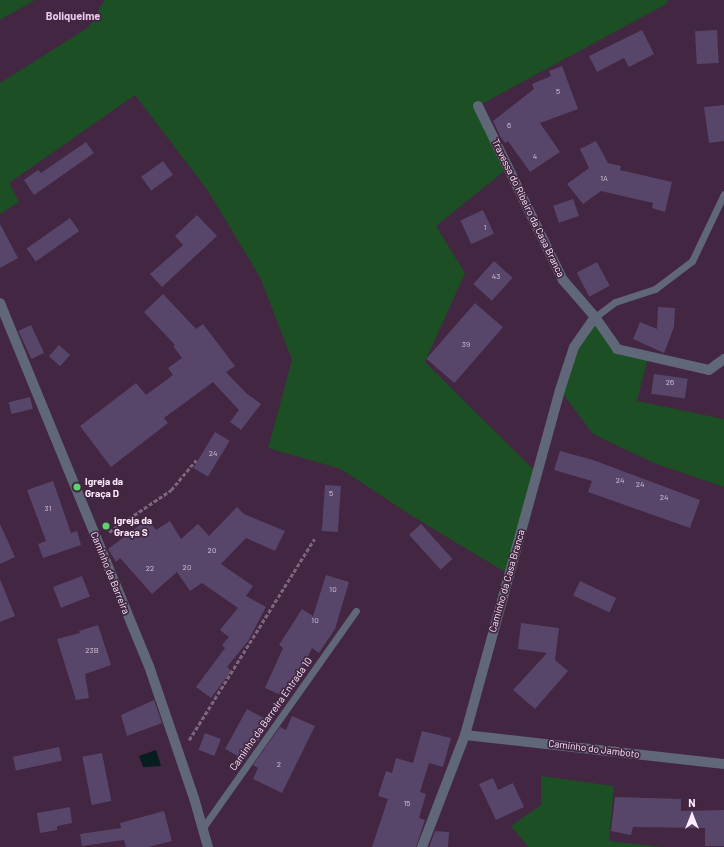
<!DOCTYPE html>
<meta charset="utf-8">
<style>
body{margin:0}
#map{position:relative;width:724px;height:847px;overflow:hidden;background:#422642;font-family:Barlow,sans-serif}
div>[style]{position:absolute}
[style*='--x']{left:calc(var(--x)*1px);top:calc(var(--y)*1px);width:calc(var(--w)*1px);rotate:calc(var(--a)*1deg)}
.green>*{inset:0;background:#1c4f23}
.water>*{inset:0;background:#071d20}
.building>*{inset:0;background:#58466a;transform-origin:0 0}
.path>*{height:2.5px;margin-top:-1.25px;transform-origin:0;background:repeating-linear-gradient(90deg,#7e657e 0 4px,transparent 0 6px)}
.service>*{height:7px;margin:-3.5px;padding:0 3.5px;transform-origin:3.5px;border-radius:3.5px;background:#606778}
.minor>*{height:10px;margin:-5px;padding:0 5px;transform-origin:5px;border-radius:5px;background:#606778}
.dots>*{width:11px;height:11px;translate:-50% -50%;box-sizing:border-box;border:2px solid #422642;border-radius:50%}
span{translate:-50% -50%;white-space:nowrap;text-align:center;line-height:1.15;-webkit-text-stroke:3.5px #422642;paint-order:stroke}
.number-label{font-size:8px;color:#d4c2d8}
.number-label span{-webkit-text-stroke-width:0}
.street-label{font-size:10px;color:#fdebfd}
.poi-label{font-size:10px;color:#fdebfd;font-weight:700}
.left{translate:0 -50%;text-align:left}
.neighbourhood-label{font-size:11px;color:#ebc8eb;font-weight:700}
.north{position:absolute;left:672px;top:795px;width:40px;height:40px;-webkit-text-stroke:3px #422642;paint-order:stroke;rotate:0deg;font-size:11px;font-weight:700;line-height:16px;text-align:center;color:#fdebfd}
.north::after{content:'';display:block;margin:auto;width:14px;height:18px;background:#fdebfd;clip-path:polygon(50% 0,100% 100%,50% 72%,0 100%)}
</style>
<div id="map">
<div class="green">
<i style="clip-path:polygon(0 0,35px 0,0 20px)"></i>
<i style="clip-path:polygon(104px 0,667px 0,668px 3px,478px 106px,508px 168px,436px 226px,465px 273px,425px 362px,537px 473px,510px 575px,412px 516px,341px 469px,268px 448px,292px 360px,260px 277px,208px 191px,135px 95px,9px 183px,19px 202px,0 214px,0 83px,89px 27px)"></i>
<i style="clip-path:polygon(595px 317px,617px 349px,648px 357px,637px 401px,724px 419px,724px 487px,654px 463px,593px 434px,560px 390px,574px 347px)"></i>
<i style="clip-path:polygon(541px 776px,614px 786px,609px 841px,661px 847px,528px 847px,511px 826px,541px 805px)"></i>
</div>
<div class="water">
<i style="clip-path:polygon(156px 750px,161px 766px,143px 767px,139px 756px)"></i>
</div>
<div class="building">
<i style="clip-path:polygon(642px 30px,654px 54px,629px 67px,624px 58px,597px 72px,589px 56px)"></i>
<i style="left:717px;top:30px;width:33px;height:22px;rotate:87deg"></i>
<i style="clip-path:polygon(562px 66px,578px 109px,540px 123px,560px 152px,530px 172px,508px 141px,505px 143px,501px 138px,493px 121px,534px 89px,532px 84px,551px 76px,549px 71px)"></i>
<i style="clip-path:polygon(724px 105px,724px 141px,709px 143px,704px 107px)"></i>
<i style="clip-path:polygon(596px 141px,608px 163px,621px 166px,620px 170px,672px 182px,665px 212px,652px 208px,653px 203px,601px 191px,583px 204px,567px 184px,589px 168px,580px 149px)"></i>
<i style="clip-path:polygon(86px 142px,94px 153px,34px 195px,24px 180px,38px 170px,41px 173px)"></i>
<i style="left:163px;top:161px;width:17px;height:27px;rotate:54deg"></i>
<i style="left:573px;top:199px;width:18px;height:21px;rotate:71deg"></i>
<i style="left:483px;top:210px;width:26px;height:25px;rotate:65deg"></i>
<i style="clip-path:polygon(197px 215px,217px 236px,162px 287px,150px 274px,183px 245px,175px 236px)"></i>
<i style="left:70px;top:218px;width:16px;height:53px;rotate:55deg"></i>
<i style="clip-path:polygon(0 224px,18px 258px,0 268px)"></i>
<i style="left:494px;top:261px;width:25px;height:31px;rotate:42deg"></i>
<i style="left:597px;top:262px;width:27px;height:23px;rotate:62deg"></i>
<i style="clip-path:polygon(163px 294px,196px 329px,203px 324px,235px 366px,226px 372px,246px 393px,261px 404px,241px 430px,230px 422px,239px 410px,213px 382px,164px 418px,168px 423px,111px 467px,80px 426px,136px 383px,146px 395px,173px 375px,168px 368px,182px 358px,173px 346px,175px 345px,144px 312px)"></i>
<i style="left:475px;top:303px;width:37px;height:74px;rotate:41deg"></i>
<i style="clip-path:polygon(658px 307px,675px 308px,674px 327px,664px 353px,633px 339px,640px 322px,657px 329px)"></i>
<i style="left:31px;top:325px;width:31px;height:14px;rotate:65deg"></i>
<i style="left:59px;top:345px;width:15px;height:15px;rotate:42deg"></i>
<i style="left:654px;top:374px;width:34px;height:20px;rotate:8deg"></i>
<i style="left:30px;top:397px;width:12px;height:22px;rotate:76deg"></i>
<i style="left:215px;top:432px;width:17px;height:42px;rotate:31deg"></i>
<i style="clip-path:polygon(560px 451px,593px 460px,700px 500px,690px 528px,588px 492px,592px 481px,554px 470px)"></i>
<i style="clip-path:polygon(53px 481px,71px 533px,77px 531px,81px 545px,43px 558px,38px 544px,46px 541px,27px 490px)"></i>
<i style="left:325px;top:485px;width:16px;height:46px;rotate:4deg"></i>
<i style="clip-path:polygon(237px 507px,244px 514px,285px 531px,275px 551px,246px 538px,221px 564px,253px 586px,246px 596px,266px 607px,248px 641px,227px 667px,231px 671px,211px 698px,196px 687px,225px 648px,222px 645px,229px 637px,220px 630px,238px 608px,202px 583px,190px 591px,177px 572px,152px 594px,120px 558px,116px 562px,108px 549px,148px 519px,156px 530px,170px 521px,181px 539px,198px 524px,209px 536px)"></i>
<i style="clip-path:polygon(0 524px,15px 557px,0 564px)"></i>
<i style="left:421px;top:524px;width:47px;height:16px;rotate:48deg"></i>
<i style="clip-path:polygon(326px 575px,349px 582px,335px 629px,319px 653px,312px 648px,288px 698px,265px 688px,283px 648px,279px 645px,302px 609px,313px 616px)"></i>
<i style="left:82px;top:576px;width:22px;height:31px;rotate:69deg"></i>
<i style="clip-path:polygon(0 579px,15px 616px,0 622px)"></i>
<i style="left:580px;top:581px;width:40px;height:16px;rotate:25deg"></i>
<i style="clip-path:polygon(521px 623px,559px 628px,555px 660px,568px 671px,535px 709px,513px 690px,547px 653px,518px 649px)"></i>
<i style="clip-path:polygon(98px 625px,111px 665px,85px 674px,89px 698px,76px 700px,57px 639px,80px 633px,79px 631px)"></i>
<i style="clip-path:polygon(154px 700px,162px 723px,127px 736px,121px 715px)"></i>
<i style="clip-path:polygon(247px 709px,271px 722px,245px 760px,225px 749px)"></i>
<i style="clip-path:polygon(292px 716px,315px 726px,282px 793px,253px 779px,258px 768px,253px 765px,280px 727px,286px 730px)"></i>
<i style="clip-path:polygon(422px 731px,451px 738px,443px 767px,429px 763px,420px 792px,426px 794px,419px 818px,425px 820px,416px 847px,372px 847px,388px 799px,378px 796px,386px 771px,392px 773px,396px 758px,413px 763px)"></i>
<i style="left:205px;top:733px;width:17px;height:18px;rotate:21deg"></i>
<i style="left:59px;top:747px;width:14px;height:47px;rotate:78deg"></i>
<i style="left:102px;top:753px;width:49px;height:20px;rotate:79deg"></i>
<i style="clip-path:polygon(493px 778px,498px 790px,513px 783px,524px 807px,496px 820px,479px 784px)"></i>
<i style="clip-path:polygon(615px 797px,681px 799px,681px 811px,724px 810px,724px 846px,705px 846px,705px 828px,633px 827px,631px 835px,611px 831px)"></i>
<i style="clip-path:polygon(70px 807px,72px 823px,57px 826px,57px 830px,40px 833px,37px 813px)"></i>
<i style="clip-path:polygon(164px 811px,172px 841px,148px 847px,126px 847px,124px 840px,82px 846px,80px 834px,121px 828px,120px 823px)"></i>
<i style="clip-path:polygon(435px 831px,449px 832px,448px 847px,429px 847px)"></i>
</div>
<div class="path">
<i style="--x:109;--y:532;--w:75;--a:-34.1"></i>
<i style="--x:171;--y:490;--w:39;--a:-50"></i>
<i style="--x:189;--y:740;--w:237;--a:-58.1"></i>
</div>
<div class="service">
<i style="--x:595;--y:317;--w:25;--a:-37"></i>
<i style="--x:615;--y:302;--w:42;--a:-18"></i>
<i style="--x:655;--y:289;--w:46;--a:-37.1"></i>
<i style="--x:692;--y:261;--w:74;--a:-64.5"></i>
<i style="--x:202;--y:829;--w:267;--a:-54.8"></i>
</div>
<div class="minor">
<i style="--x:478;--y:106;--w:194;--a:64"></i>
<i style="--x:563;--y:280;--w:49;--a:49.1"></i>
<i style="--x:595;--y:317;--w:39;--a:55"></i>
<i style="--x:617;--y:349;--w:94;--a:12.9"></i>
<i style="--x:709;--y:370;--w:19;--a:-36"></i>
<i style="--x:0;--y:303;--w:392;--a:67.7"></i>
<i style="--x:149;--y:666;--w:139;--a:71.2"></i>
<i style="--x:194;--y:798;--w:51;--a:74.1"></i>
<i style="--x:465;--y:735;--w:261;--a:6.4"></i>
<i style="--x:422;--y:847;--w:120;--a:-69"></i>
<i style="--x:465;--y:735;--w:358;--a:-74.6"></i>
<i style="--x:560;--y:390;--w:45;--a:-72"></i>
<i style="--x:574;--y:347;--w:37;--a:-55"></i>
</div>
<div class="dots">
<i style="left:77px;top:487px;background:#5cd56d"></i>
<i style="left:106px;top:526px;background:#5cd56d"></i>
</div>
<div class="number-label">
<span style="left:558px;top:92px">5</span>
<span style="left:509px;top:126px">6</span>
<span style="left:535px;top:157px">4</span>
<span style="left:604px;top:179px">1A</span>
<span style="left:485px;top:228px">1</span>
<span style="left:496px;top:277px">43</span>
<span style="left:466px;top:345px">39</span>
<span style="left:670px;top:383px">26</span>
<span style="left:213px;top:454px">24</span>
<span style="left:620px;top:481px">24</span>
<span style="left:640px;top:485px">24</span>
<span style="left:331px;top:494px">5</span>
<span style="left:664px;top:498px">24</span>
<span style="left:48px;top:509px">31</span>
<span style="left:212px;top:551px">20</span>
<span style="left:187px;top:568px">20</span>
<span style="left:150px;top:569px">22</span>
<span style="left:333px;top:590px">10</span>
<span style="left:315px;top:621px">10</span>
<span style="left:92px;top:651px">23B</span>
<span style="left:279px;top:765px">2</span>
<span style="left:407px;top:804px">15</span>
</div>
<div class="street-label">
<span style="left:528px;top:208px;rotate:64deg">Travessa do Ribeiro da Casa Branca</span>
<span style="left:110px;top:573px;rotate:68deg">Caminho da Barreira</span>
<span style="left:507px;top:581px;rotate:-74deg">Caminho da Casa Branca</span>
<span style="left:271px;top:714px;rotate:-55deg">Caminho da Barreira Entrada 10</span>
<span style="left:594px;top:749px;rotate:7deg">Caminho do Jamboto</span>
</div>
<div class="poi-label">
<span class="left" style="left:85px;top:487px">Igreja da<br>Graça D</span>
<span class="left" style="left:114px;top:526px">Igreja da<br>Graça S</span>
</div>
<div class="neighbourhood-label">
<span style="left:73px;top:16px">Boliqueime</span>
</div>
<div class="north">N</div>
</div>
